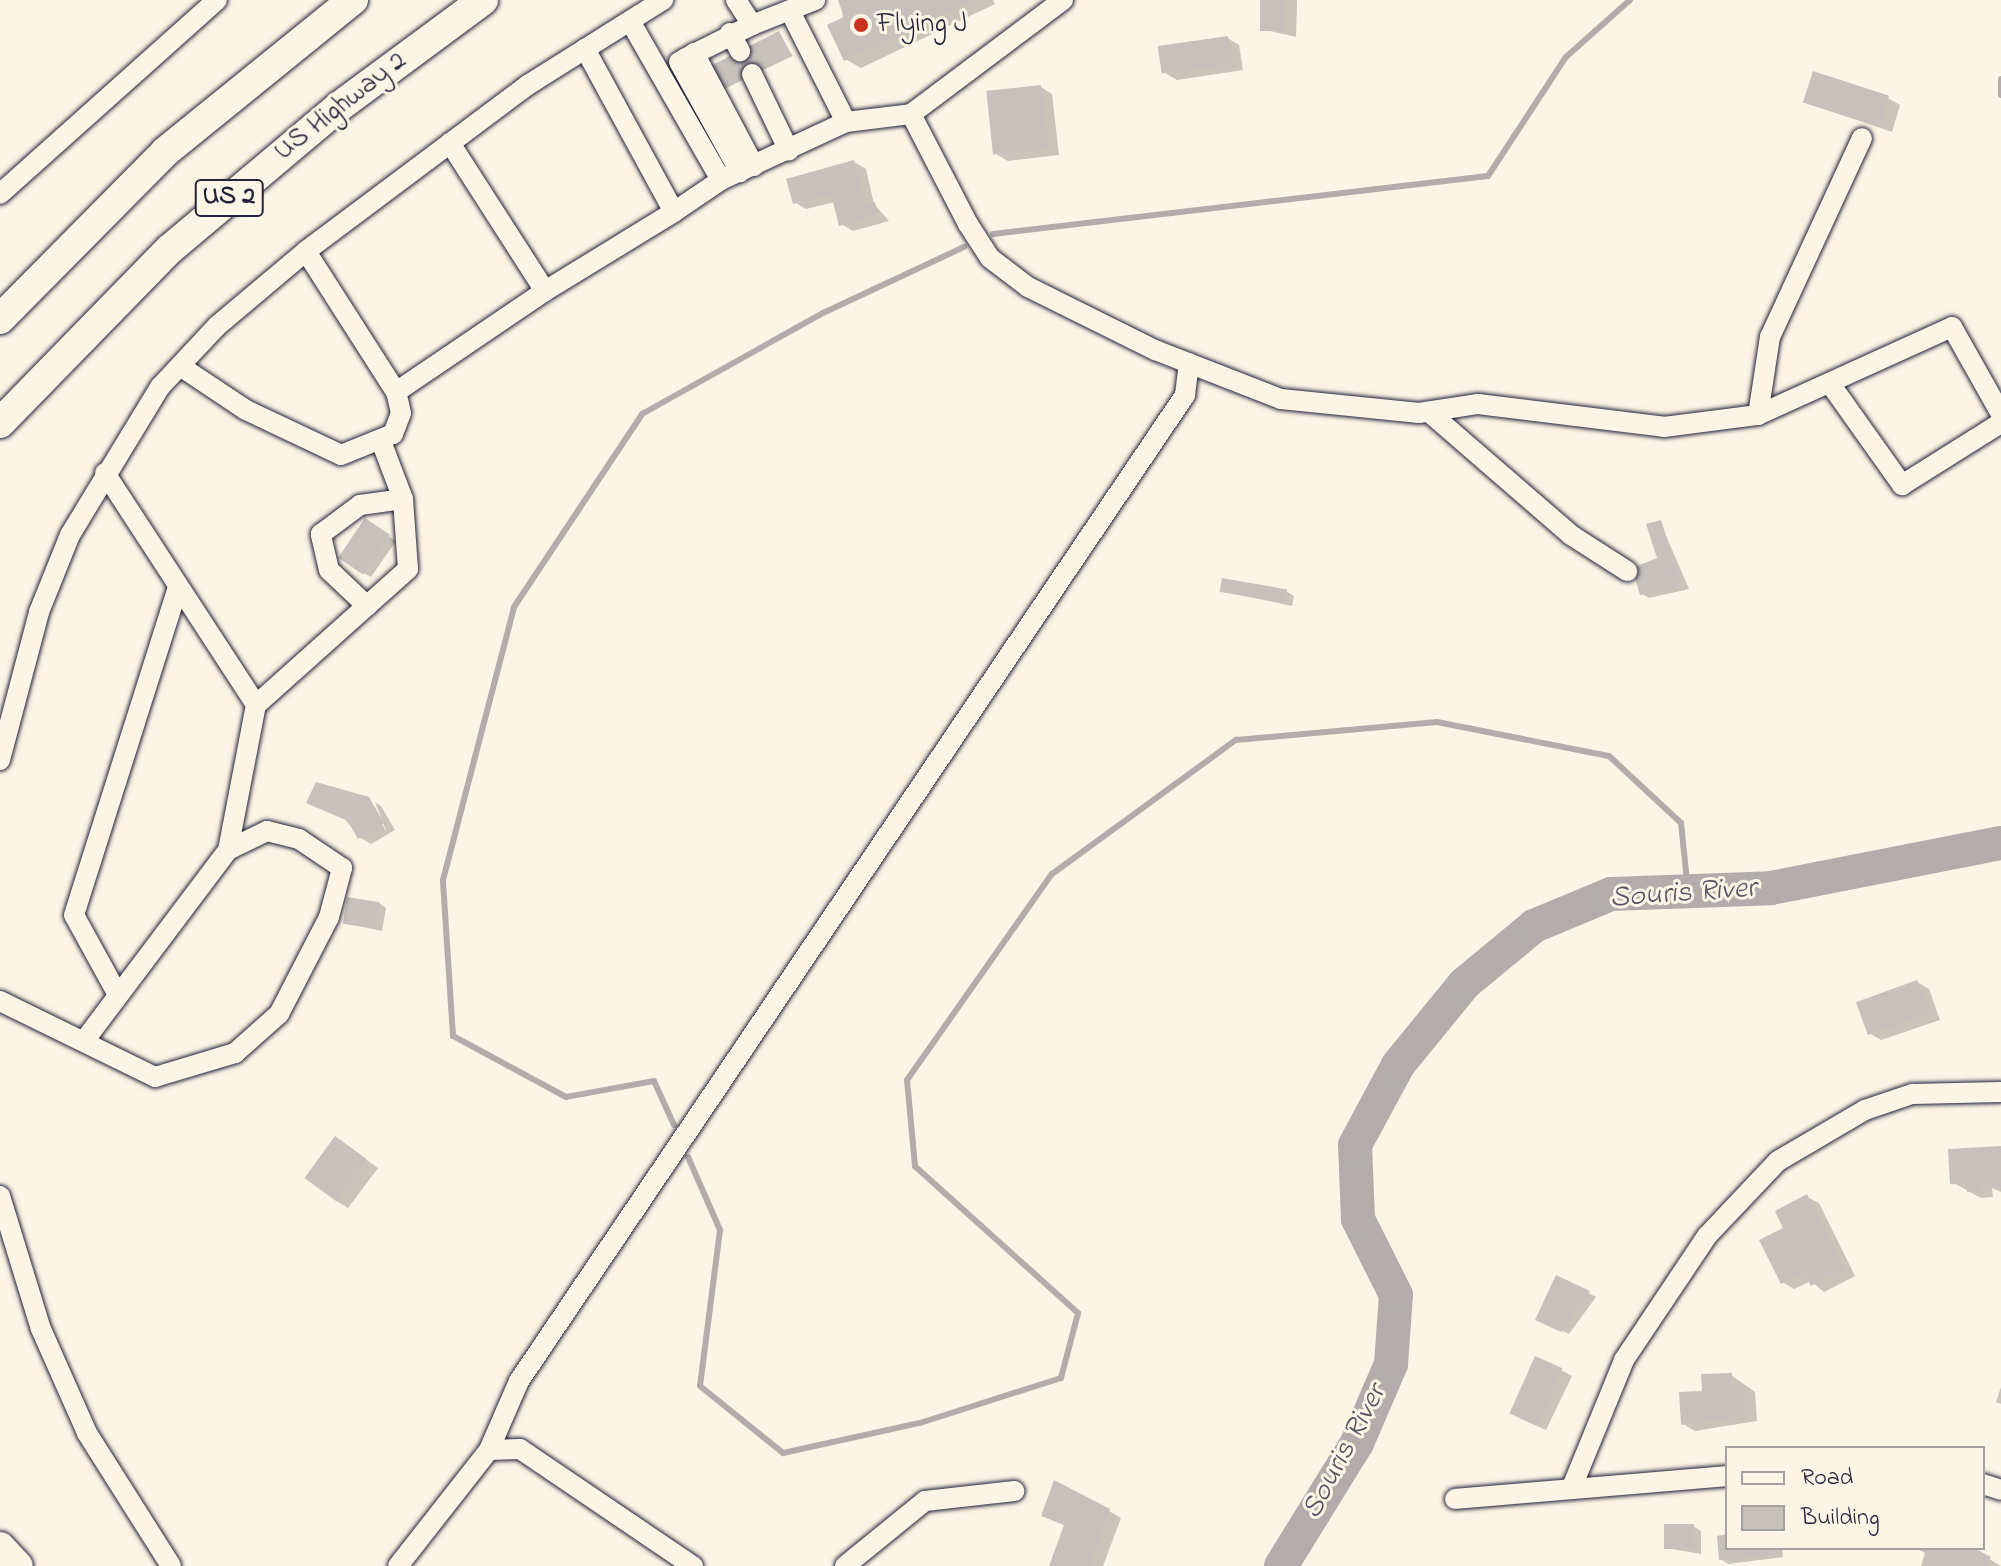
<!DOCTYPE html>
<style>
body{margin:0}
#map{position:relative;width:2001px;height:1566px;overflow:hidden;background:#fcf5e5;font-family:"Indie Flower",sans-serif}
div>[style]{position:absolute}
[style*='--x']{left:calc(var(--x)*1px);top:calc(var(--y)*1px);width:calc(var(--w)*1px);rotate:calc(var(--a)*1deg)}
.shadow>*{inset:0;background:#0003}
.stream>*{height:6px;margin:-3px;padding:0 3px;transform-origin:3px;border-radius:3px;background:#b2adab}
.river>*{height:34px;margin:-17px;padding:0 17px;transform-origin:17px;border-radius:17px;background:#b2adab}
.building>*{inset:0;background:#c6c1bb;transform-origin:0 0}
.roads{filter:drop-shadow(0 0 2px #22223b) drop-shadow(0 0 2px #22223b)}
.minor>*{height:20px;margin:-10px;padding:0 10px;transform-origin:10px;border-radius:10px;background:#fcf5e5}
.highway>*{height:30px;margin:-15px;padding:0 15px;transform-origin:15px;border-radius:15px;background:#fcf5e5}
.dots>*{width:22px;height:22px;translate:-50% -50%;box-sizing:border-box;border:4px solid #fcf5e5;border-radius:50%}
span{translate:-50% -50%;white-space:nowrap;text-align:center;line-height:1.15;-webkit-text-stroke:6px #fcf5e5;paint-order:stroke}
.shield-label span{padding:2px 6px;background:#fcf5e5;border:2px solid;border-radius:6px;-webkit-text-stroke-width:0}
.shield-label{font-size:26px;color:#22223b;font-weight:700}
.poi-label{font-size:28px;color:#22223b}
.left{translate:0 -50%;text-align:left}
.street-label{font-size:28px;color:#22223b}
.water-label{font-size:30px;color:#545362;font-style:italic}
.legend{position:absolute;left:1725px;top:1446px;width:260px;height:104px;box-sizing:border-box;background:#fcf5e5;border:2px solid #a5a1a1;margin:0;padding:10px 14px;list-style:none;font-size:24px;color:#22223b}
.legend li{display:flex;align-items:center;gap:16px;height:40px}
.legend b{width:40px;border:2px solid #a5a1a1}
</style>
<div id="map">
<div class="shadow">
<i style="clip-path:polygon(842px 0,993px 0,995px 4px,861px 68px,845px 59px)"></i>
<i style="clip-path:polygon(1262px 0,1297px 0,1296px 37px,1261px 29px)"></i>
<i style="clip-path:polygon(779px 34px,793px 56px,718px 91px)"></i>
<i style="clip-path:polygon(1227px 38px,1239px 45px,1243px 70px,1177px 80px,1165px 73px)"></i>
<i style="clip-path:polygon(1041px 87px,1052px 94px,1059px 155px,1008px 161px,996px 154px)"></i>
<i style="clip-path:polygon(1888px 98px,1900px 105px,1892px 132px,1805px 102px)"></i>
<i style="clip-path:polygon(854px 162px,866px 169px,874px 204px,889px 221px,853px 231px,841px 224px,835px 202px,806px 209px,794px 202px)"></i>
<i style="clip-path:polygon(1660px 522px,1689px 589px,1649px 598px,1642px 594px,1660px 559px)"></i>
<i style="clip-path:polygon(372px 525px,396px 541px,371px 577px,364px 573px)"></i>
<i style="clip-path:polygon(1222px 591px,1286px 591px,1294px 596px,1292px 606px)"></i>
<i style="clip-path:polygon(317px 784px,368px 799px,387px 833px,375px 802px,381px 806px,395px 830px,371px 844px,359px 837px)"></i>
<i style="clip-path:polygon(379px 903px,386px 908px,382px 931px,346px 923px)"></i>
<i style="clip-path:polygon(1917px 982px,1929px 989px,1940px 1020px,1881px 1040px,1869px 1033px)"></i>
<i style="clip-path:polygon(347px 1146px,378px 1168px,348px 1208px,336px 1201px)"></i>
<i style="clip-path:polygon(2001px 1148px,2001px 1192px,1992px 1188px,1993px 1197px,1981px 1198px,1952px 1182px)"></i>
<i style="clip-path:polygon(1807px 1197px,1819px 1203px,1855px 1276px,1824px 1292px,1811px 1281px,1794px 1289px,1782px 1282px,1786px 1228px)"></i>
<i style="clip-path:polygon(1557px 1277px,1596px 1297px,1569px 1334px,1545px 1323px)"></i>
<i style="clip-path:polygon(1561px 1370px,1572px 1376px,1546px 1430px,1522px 1419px)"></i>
<i style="clip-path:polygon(1731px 1375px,1755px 1392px,1757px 1421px,1695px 1431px,1683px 1424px,1704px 1393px)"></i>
<i style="clip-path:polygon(2001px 1387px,2001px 1404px,1996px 1402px)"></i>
<i style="clip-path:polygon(1109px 1511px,1121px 1518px,1103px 1566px,1051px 1566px,1066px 1526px,1043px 1516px)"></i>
<i style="clip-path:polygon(1693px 1526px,1701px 1531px,1701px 1554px,1666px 1548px)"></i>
<i style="clip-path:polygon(1727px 1536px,1727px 1548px,1782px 1548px,1783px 1557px,1728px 1564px,1721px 1559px)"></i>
<i style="clip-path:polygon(1918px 1548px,1971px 1548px,2001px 1566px,1925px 1566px,1927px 1553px)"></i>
</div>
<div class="stream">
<i style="--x:2001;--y:79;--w:16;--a:90"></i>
<i style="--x:993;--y:234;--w:498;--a:-6.7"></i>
<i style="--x:1488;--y:176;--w:142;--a:-56.8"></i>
<i style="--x:1566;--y:57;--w:86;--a:-41.7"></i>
<i style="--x:674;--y:1125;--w:48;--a:-114.4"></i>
<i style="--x:654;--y:1081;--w:89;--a:169.7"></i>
<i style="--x:566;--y:1097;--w:128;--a:-151.6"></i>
<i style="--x:453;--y:1036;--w:156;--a:-93.7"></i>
<i style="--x:443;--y:880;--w:282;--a:-75.4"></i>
<i style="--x:514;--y:607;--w:232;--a:-56.4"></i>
<i style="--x:642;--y:414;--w:207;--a:-29.2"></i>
<i style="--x:823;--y:313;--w:156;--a:-25.1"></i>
<i style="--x:688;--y:1157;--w:80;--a:66.3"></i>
<i style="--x:720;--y:1230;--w:157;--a:97.3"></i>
<i style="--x:700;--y:1386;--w:107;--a:38.9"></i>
<i style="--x:783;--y:1453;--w:140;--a:-12.4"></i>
<i style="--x:920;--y:1423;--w:148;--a:-17.7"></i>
<i style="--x:1061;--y:1378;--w:67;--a:-75.3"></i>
<i style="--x:1078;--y:1313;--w:219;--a:-138"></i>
<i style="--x:915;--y:1166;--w:86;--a:-95.3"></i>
<i style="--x:907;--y:1080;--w:252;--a:-54.9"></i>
<i style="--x:1052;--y:874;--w:228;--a:-36.1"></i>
<i style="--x:1236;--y:740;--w:202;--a:-5.1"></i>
<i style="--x:1437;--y:722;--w:175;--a:11.2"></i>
<i style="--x:1609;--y:756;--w:98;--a:42.9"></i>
<i style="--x:1681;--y:823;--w:68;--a:84.1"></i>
</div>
<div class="river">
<i style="--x:1281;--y:1566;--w:145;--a:-58.3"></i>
<i style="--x:1357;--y:1443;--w:86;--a:-66.7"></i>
<i style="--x:1391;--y:1364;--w:69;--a:-85.9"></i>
<i style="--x:1396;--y:1295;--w:85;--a:-116.6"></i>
<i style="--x:1358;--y:1219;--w:74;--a:-92.3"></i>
<i style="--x:1355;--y:1145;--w:91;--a:-61.7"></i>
<i style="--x:1398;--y:1065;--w:104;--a:-50.8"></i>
<i style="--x:1464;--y:984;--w:91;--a:-39.6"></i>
<i style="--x:1534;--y:926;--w:83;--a:-22.6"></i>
<i style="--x:1611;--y:894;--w:160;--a:-2.1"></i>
<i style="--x:1771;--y:888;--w:234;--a:-11.1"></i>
</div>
<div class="building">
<i style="clip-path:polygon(838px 0,970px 0,844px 61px,827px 25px,844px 17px)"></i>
<i style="left:1260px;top:0;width:25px;height:31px"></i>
<i style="left:779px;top:31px;width:27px;height:83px;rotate:63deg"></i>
<i style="left:1228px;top:36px;width:28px;height:71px;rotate:82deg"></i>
<i style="left:1813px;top:71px;width:80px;height:33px;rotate:18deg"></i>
<i style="left:1041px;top:85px;width:64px;height:55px;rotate:84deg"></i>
<i style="clip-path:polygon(854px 160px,865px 204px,875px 202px,878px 215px,839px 226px,831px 194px,793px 204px,786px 179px)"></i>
<i style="left:365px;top:518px;width:30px;height:48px;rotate:34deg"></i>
<i style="clip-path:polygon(1661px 520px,1682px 586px,1659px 593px,1655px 581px,1657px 591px,1640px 595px,1632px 568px,1657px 558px,1646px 524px)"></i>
<i style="left:1222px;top:578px;width:66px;height:14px;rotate:10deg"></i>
<i style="clip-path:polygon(316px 782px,369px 797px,384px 823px,358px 839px,348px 821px,306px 803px)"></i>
<i style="left:347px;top:897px;width:33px;height:27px;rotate:9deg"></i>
<i style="left:1917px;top:980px;width:35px;height:65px;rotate:70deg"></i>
<i style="left:335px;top:1136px;width:39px;height:52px;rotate:36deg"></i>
<i style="clip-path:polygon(2001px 1146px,2001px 1189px,1981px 1182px,1982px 1191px,1967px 1192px,1967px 1183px,1950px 1184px,1948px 1149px)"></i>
<i style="clip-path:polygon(1807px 1194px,1844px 1269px,1811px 1286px,1804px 1272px,1781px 1284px,1759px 1240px,1783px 1228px,1775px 1211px)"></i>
<i style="clip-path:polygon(1556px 1275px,1590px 1291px,1561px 1332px,1535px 1320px)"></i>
<i style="left:1535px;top:1356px;width:30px;height:63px;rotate:24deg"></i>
<i style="clip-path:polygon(1732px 1373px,1732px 1384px,1744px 1384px,1746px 1415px,1681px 1425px,1679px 1392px,1702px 1391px,1701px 1374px)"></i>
<i style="clip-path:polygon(1054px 1480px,1110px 1509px,1089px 1566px,1049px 1566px,1064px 1525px,1041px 1516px)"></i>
<i style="left:1664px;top:1524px;width:30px;height:25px"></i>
<i style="clip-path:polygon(1727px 1534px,1727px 1548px,1776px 1548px,1777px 1554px,1719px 1560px,1717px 1536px)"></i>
<i style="clip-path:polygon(1915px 1548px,1974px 1548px,1991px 1557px,1986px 1566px,1921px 1566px,1925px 1553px)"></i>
</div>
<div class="roads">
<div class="minor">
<i style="--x:736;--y:0;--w:30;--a:57"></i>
<i style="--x:752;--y:25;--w:68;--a:-21.6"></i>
<i style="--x:1063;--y:0;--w:190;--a:143.1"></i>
<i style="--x:911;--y:114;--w:124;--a:62.6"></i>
<i style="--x:968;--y:224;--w:40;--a:57.1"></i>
<i style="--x:990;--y:258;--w:48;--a:37.3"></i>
<i style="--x:1028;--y:287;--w:142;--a:26.4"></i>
<i style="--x:1155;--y:350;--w:135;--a:21.3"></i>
<i style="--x:1281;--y:399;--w:139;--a:5.8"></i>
<i style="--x:1419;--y:413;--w:60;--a:-8.7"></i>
<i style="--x:1478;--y:404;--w:187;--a:7"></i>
<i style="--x:1664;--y:427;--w:95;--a:-7.3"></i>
<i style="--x:1758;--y:415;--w:79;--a:-81.3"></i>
<i style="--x:1770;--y:337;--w:219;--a:-65.2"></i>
<i style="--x:791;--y:13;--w:122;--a:63.2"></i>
<i style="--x:846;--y:122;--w:65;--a:-7"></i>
<i style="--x:630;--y:21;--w:183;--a:60.2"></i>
<i style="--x:721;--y:180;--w:57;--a:145.8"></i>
<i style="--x:730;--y:33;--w:21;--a:61"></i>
<i style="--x:694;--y:53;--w:128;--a:62"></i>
<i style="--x:684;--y:59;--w:76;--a:-26.6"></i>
<i style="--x:679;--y:62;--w:126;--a:61"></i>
<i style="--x:752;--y:74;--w:85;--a:64.3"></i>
<i style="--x:721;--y:180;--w:138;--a:-24.9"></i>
<i style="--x:0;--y:194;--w:291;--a:-41.8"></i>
<i style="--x:545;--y:291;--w:151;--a:-31.5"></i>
<i style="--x:674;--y:212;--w:186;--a:-118.6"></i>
<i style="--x:180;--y:366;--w:79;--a:33.7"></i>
<i style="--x:246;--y:410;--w:105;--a:25.3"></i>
<i style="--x:341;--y:455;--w:56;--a:-22"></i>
<i style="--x:393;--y:434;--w:22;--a:-69"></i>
<i style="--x:401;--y:413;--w:22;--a:-103"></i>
<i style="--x:396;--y:392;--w:167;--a:-122.6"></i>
<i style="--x:1831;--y:385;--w:123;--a:54.6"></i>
<i style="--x:1902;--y:485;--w:117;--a:-32.1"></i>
<i style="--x:396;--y:392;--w:180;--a:-34.1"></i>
<i style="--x:545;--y:291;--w:176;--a:-122.7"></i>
<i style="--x:1429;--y:412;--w:188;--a:40.9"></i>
<i style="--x:1571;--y:535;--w:67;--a:32.7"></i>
<i style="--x:1758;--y:415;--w:213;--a:-24.4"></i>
<i style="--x:1952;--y:327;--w:100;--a:60.6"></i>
<i style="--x:105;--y:473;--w:277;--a:56.9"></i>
<i style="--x:367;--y:606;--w:52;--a:-136.5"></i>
<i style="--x:329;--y:570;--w:37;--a:-103"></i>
<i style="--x:321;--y:534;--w:49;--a:-36.6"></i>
<i style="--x:360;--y:505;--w:43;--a:-7.9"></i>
<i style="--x:0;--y:760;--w:153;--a:-75.2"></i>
<i style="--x:39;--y:612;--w:83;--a:-68.1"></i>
<i style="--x:70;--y:535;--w:173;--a:-58.7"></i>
<i style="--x:160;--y:387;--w:83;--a:-46.9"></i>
<i style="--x:217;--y:326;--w:116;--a:-40.1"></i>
<i style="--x:306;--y:251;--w:277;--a:-36.8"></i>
<i style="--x:528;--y:85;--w:160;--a:-32.2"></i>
<i style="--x:228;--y:850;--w:148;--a:-79.1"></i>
<i style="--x:256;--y:705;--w:204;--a:-41.8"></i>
<i style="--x:408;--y:569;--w:70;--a:-94.1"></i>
<i style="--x:403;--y:499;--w:62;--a:-110.8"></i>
<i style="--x:118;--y:995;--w:91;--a:-118.8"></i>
<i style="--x:74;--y:915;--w:341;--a:-72.4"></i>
<i style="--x:0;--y:1001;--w:173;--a:26.1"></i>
<i style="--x:155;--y:1077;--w:84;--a:-16.7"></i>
<i style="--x:235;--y:1053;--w:59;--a:-41.6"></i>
<i style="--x:279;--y:1014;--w:109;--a:-62.7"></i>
<i style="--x:329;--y:917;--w:51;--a:-75.1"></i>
<i style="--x:342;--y:868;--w:52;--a:-146"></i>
<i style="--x:299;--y:839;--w:33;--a:-166"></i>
<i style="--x:267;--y:831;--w:43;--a:154"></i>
<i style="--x:228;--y:850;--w:239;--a:127"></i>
<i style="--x:0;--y:1196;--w:139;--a:72.9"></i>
<i style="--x:41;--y:1329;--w:114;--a:66.1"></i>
<i style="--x:87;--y:1433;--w:157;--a:57.7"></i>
<i style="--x:489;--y:1450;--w:75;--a:-66.5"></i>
<i style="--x:519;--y:1381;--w:1190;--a:-55.96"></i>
<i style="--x:1185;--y:395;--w:32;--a:-83"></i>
<i style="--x:1983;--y:1484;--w:19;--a:18"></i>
<i style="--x:1572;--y:1487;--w:137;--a:-67.7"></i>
<i style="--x:1624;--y:1360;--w:149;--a:-56.2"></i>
<i style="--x:1707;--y:1236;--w:103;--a:-46.6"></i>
<i style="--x:1778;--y:1161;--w:101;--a:-30.4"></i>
<i style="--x:1865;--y:1110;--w:50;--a:-18.8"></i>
<i style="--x:1912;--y:1094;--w:89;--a:-1.3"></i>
<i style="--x:1455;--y:1499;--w:273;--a:-4.8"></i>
<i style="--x:398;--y:1566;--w:147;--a:-51.9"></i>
<i style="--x:489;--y:1450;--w:31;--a:-2"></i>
<i style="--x:520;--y:1449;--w:209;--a:34.1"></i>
<i style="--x:845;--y:1566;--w:103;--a:-39.1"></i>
<i style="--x:925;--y:1501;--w:90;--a:-6.4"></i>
</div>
<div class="highway">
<i style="--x:0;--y:319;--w:235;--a:-45.3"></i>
<i style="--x:165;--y:152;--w:242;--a:-39"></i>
<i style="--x:0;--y:423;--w:243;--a:-45.7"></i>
<i style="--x:170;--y:249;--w:222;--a:-40.1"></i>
<i style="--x:340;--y:106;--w:178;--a:-36.5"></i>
<i style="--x:0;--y:1547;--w:26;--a:47"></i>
</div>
</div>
<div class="dots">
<i style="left:861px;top:25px;background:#c8321e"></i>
</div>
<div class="shield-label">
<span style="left:229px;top:198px">US 2</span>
</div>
<div class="poi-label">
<span class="left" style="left:877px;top:25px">Flying J</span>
</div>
<div class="street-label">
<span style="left:341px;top:107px;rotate:-38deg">US Highway 2</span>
</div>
<div class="water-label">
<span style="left:1683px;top:894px;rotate:-4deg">Souris River</span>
<span style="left:1345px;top:1452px;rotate:-62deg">Souris River</span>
</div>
<ul class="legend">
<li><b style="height:10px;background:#fcf5e5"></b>Road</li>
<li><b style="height:22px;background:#c6c1bb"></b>Building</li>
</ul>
</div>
